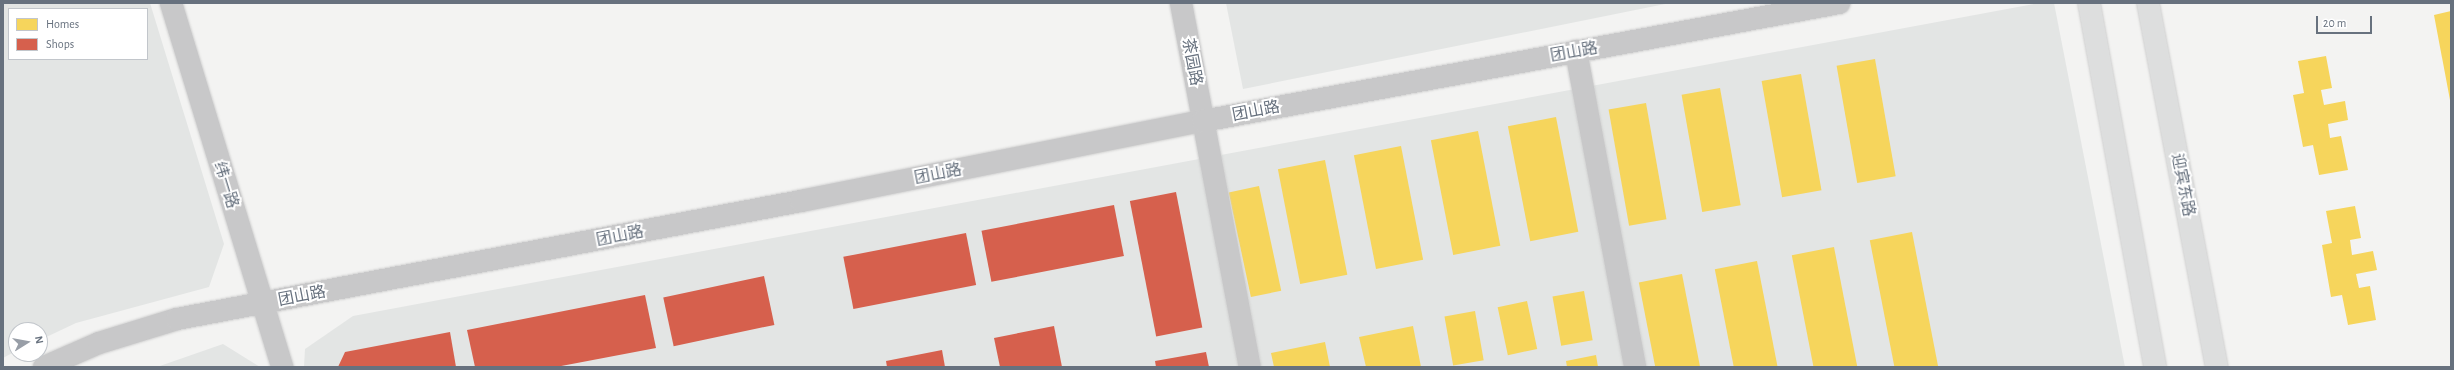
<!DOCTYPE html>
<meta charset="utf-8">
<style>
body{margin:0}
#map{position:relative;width:2454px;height:370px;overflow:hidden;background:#f3f3f2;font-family:"Alegreya Sans","Noto Sans SC",sans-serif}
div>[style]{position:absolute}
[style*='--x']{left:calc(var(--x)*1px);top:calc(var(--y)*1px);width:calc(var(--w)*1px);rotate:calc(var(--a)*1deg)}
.built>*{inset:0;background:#e3e5e4}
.homes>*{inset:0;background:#f6d55c;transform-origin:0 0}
.shops>*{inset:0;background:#d6604d;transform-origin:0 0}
.roads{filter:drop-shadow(0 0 1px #d0d0d0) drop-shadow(0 0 1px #d0d0d0)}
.minor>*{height:22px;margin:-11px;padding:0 11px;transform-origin:11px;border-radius:11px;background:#c8c8c9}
.highway>*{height:22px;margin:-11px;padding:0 11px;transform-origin:11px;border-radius:11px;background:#dddede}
span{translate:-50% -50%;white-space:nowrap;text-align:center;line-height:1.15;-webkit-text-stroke:4px #fff;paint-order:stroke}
.street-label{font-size:16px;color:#67717e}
.frame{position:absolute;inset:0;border:4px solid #67717e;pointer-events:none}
.legend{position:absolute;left:8px;top:8px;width:140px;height:52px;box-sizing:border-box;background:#fff;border:1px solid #c2c6cb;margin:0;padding:5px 7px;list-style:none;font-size:12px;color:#67717e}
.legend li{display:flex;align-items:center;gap:8px;height:20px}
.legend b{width:20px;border:1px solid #c2c6cb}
.north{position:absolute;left:8px;top:322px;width:40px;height:40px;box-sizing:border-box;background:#fff;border:1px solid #c2c6cb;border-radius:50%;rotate:79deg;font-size:11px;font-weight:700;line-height:16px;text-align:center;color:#67717e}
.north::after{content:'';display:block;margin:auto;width:14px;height:18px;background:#989ea7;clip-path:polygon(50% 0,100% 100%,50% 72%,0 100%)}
.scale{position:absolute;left:2316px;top:16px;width:56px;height:18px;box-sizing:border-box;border:2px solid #67717e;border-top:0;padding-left:5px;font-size:12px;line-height:14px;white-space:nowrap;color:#67717e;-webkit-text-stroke:3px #fff;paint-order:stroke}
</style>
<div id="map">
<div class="built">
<i style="clip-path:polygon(evenodd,3px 3px,150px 3px,224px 244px,209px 287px,76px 323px,40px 340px,40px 330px,16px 330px,16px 351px,3px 358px,3px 3px,9px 9px,147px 9px,147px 59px,9px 59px,9px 9px)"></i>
<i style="clip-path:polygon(1226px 3px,1670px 3px,1243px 89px)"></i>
<i style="clip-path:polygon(2039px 3px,2054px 3px,2125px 367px,304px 367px,305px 349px,353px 316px)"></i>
<i style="clip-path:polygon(223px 344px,260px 367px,157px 367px)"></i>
</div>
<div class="homes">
<i style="clip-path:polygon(2451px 11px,2451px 100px,2450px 100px,2434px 15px)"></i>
<i style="clip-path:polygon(2326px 56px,2332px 88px,2321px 90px,2324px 105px,2345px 101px,2348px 120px,2328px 124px,2330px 138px,2341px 136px,2348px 170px,2319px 175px,2313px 145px,2303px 147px,2293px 95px,2304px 93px,2298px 61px)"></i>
<i style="left:1875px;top:59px;width:119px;height:39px;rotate:80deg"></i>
<i style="left:1801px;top:74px;width:118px;height:40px;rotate:80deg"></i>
<i style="left:1720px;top:88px;width:119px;height:39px;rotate:80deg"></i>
<i style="left:1646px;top:103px;width:118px;height:38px;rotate:80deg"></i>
<i style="left:1556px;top:117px;width:117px;height:49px;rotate:79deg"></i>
<i style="left:1478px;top:131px;width:117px;height:48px;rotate:79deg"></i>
<i style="left:1401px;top:146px;width:116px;height:48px;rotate:79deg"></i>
<i style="left:1325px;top:160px;width:117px;height:48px;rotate:79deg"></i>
<i style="left:1259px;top:186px;width:107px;height:31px;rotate:78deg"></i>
<i style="clip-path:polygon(2355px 206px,2361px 238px,2350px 240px,2352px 255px,2373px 251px,2377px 270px,2356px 274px,2359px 288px,2370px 286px,2376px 320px,2348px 325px,2342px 295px,2331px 297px,2322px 245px,2332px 243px,2326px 211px)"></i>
<i style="left:1912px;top:232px;width:137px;height:43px;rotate:79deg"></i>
<i style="left:1834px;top:247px;width:122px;height:43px;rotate:79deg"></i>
<i style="left:1757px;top:261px;width:108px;height:43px;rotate:79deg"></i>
<i style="left:1682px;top:274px;width:95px;height:44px;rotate:79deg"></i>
<i style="left:1584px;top:291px;width:50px;height:32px;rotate:80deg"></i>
<i style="left:1527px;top:301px;width:49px;height:30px;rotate:78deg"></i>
<i style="left:1475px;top:311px;width:50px;height:31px;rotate:80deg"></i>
<i style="clip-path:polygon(1413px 326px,1421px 367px,1366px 367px,1359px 337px)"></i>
<i style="clip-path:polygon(1325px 342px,1330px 367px,1274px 367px,1271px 353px)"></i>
<i style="clip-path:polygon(1596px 355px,1598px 367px,1567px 367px,1566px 361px)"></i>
</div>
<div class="shops">
<i style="left:1176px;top:192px;width:138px;height:47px;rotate:79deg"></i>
<i style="left:1114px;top:205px;width:52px;height:135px;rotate:79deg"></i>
<i style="left:966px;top:233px;width:53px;height:125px;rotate:79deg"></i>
<i style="left:764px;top:276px;width:50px;height:103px;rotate:78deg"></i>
<i style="clip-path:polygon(645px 295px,656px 348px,556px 367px,475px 367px,467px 330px)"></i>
<i style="clip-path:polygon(1054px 326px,1062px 367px,1000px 367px,994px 338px)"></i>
<i style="clip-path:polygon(450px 332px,456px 367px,338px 367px,345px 352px)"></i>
<i style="clip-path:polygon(942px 350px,945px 367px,887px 367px,886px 361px)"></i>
<i style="clip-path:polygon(1206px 352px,1209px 367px,1156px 367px,1155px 361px)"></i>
</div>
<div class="roads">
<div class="minor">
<i style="--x:171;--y:3;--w:381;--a:73"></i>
<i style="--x:1181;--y:3;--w:370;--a:79.3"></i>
<i style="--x:1576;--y:51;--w:321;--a:79.4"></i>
<i style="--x:44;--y:367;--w:60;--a:-23.6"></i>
<i style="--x:99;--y:343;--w:82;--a:-17.1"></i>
<i style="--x:177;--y:319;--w:635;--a:-10.71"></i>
<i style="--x:801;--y:201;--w:410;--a:-11.3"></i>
<i style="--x:1203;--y:121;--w:647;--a:-10.51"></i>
</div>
<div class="highway">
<i style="--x:2089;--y:3;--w:370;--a:79.7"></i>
<i style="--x:2148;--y:3;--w:370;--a:79.3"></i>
</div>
</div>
<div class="street-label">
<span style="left:1574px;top:52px;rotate:-10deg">团山路</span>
<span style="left:1192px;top:62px;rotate:79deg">茶园路</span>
<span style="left:1256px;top:111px;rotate:-11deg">团山路</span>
<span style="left:938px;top:174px;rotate:-11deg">团山路</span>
<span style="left:226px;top:185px;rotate:73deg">纬一路</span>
<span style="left:2183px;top:185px;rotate:79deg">迎宾东路</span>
<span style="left:620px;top:236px;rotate:-11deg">团山路</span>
<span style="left:302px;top:296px;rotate:-11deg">团山路</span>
</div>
<div class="frame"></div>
<ul class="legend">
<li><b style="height:11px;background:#f6d55c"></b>Homes</li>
<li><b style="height:11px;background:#d6604d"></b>Shops</li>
</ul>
<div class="north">N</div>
<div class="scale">20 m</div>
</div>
